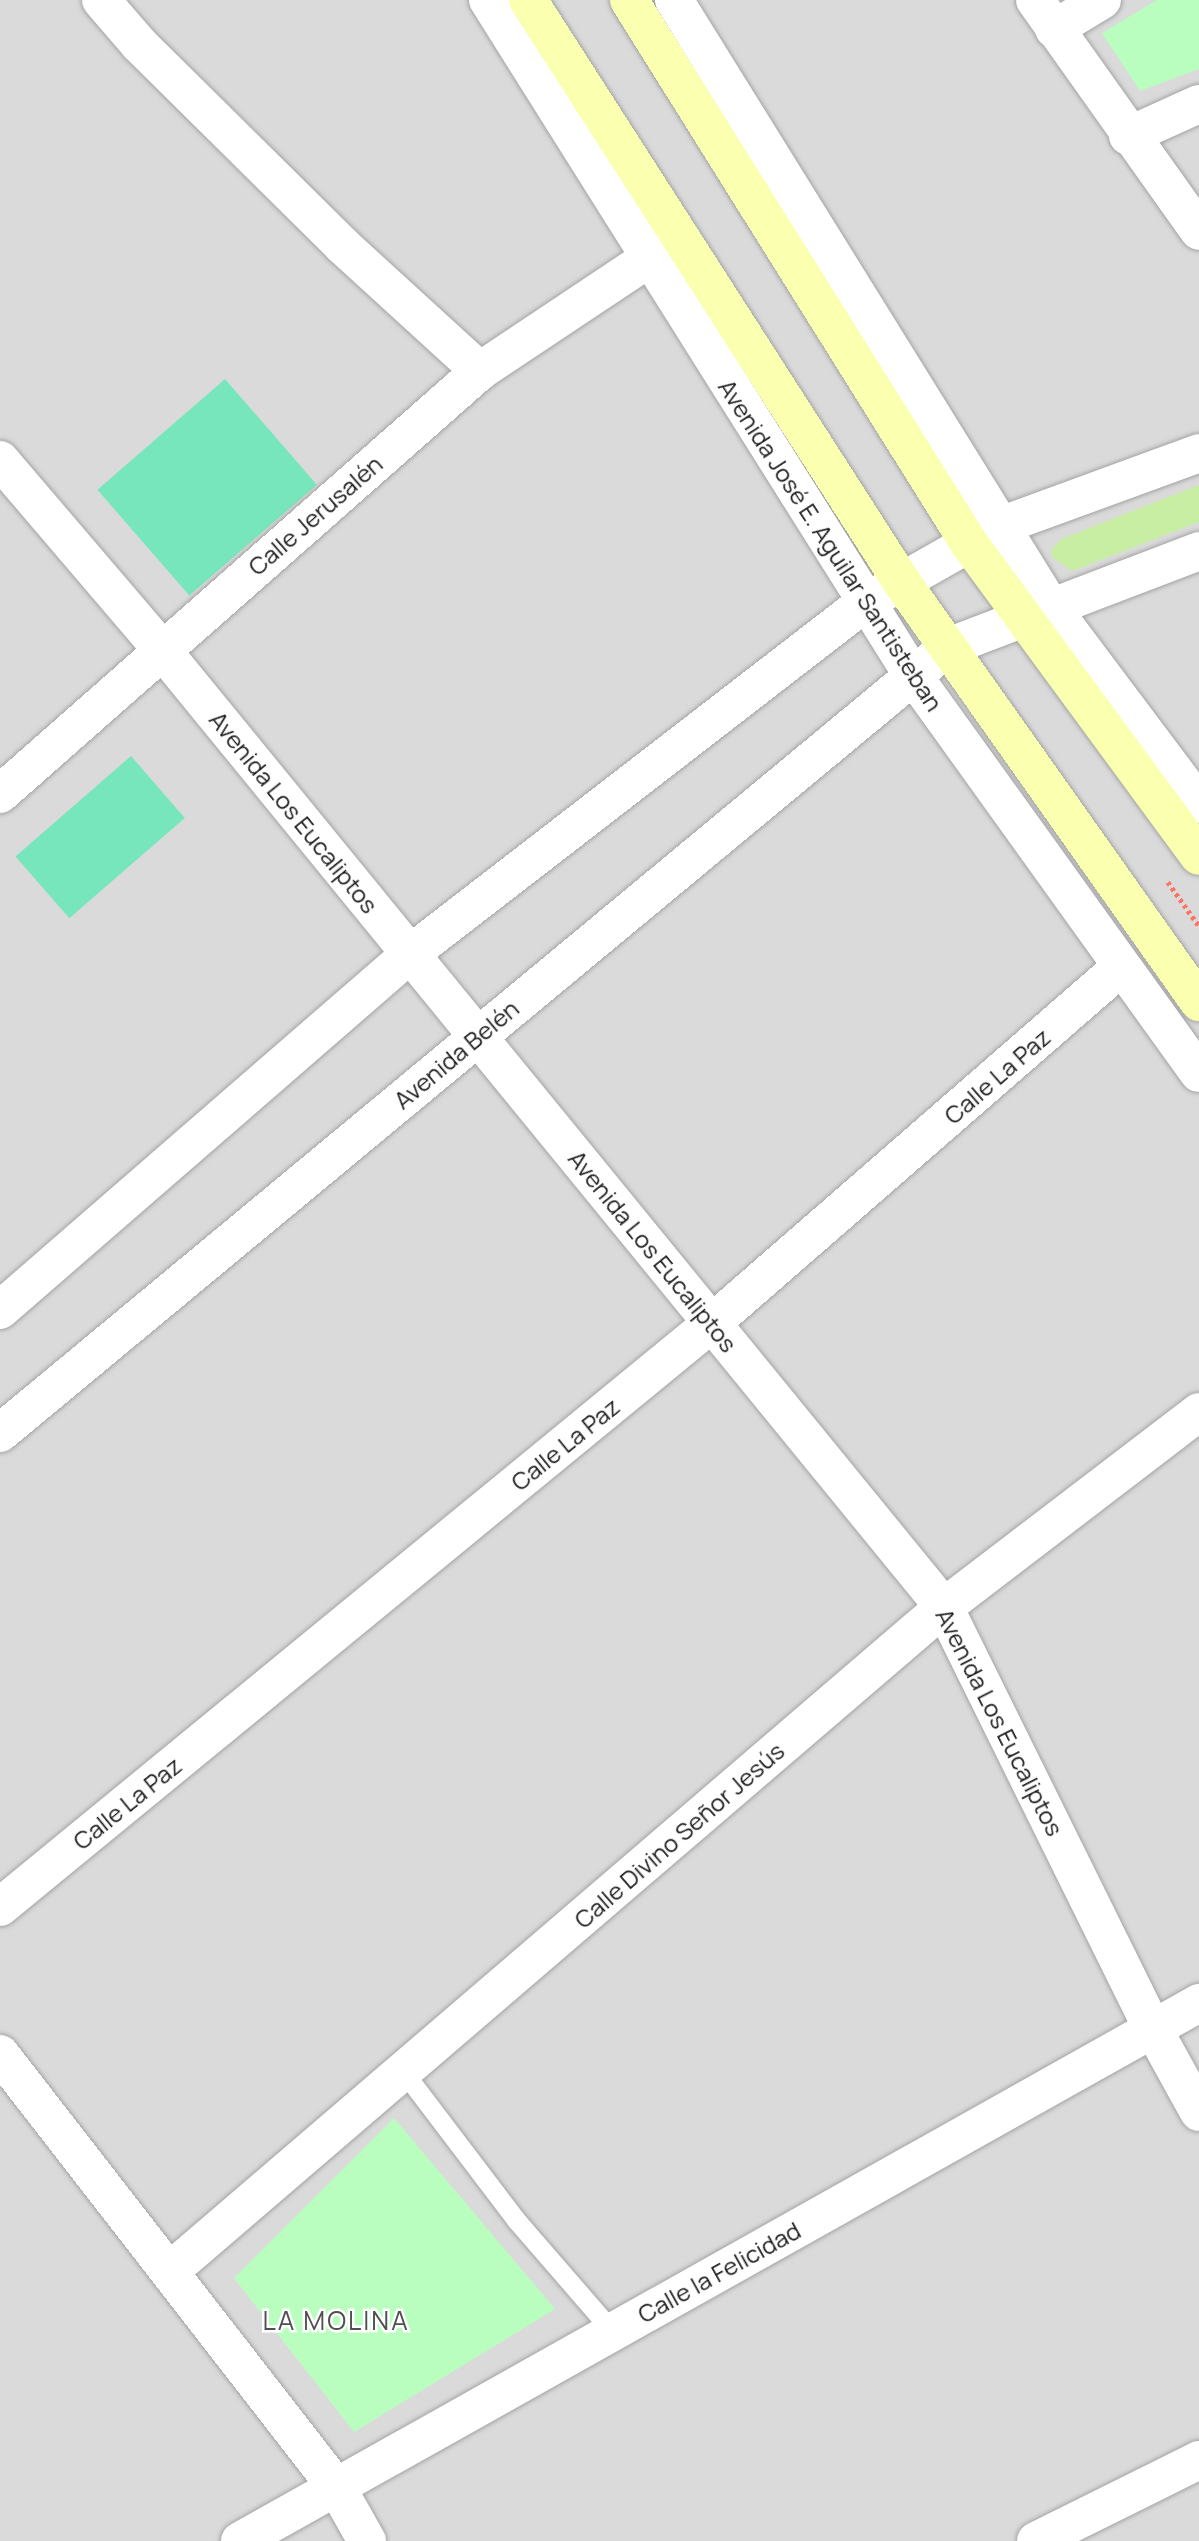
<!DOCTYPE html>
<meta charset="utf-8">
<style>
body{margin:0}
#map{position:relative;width:1199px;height:2541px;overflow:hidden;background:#efebe1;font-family:Manrope,sans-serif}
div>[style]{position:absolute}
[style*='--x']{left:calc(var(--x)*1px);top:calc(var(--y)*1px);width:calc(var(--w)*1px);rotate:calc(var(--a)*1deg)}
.residential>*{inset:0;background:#dbdada;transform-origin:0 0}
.grass>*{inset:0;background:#c7eea2}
.park>*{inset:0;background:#b9febf}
.pitch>*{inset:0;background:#78e6bc;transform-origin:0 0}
.path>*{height:4.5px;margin-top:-2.25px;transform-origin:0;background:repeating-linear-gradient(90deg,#ff7363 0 3.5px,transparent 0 7px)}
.roads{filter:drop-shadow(0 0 2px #a4a4a4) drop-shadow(0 0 2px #a4a4a4)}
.service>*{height:19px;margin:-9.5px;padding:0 9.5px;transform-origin:9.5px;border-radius:9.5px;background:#fff}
.minor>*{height:38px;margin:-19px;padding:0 19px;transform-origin:19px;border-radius:19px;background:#fff}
.tertiary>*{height:38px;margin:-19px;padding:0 19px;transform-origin:19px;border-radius:19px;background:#fff}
.secondary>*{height:38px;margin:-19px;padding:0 19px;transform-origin:19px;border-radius:19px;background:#fbffb0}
span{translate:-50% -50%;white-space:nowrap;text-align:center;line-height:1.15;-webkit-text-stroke:5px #fff;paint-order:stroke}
.street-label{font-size:24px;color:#1d1d1d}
.neighbourhood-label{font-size:26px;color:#505050;letter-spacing:2px}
</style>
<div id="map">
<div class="residential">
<i style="left:0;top:0;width:1199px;height:2541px"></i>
</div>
<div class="grass">
<i style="clip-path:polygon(1199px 485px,1199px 522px,1072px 571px,1052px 557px,1051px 550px,1061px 539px)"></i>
</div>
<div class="park">
<i style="clip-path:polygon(1157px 0,1199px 0,1199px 69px,1140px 91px,1102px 33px)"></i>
<i style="clip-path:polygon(394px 2118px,555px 2309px,354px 2432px,234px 2278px)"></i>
</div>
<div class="pitch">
<i style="left:225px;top:379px;width:140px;height:169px;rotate:49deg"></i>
<i style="left:131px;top:756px;width:82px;height:153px;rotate:49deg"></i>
</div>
<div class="path">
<i style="--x:1168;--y:882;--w:54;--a:54.8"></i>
</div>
<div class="roads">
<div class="service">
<i style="--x:403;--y:2071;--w:187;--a:52.8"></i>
<i style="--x:516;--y:2220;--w:148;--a:49.1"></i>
</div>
<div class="minor">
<i style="--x:101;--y:0;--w:58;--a:49.2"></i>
<i style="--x:139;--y:44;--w:286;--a:44.7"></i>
<i style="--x:342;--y:245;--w:187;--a:42.4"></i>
<i style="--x:488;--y:0;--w:796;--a:57.83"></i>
<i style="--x:912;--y:674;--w:491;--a:54.3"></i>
<i style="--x:674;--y:0;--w:715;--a:58.16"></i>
<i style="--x:1051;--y:607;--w:246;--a:53.1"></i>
<i style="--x:1035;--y:0;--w:283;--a:54.6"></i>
<i style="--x:1054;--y:29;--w:56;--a:-31.1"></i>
<i style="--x:1128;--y:136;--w:78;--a:-24.3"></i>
<i style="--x:0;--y:460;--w:250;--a:49.5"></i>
<i style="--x:162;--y:650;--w:1236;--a:50.75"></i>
<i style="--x:944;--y:1607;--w:469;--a:63.7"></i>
<i style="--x:1152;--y:2027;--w:97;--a:61.1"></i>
<i style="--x:0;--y:794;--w:640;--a:-41.39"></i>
<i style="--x:480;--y:371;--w:202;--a:-33.7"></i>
<i style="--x:0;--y:1907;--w:921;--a:-39.36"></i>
<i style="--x:712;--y:1323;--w:541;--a:-41.03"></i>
<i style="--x:0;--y:2054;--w:549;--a:52.17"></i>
<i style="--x:337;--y:2488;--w:61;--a:60.5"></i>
<i style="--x:170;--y:2271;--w:1020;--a:-40.63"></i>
<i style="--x:944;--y:1607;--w:321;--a:-37.4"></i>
<i style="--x:240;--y:2541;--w:1100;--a:-29.29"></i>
<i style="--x:1036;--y:2541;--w:182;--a:-26.4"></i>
</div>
<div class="tertiary">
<i style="--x:0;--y:1310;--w:543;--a:-40.97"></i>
<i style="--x:410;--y:954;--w:576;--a:-37.67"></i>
<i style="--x:866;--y:602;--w:154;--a:-29.6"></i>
<i style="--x:1000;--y:526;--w:212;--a:-20.1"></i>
<i style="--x:0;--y:1433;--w:1231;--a:-39.66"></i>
<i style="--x:948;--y:647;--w:269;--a:-20.9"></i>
</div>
<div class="secondary">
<i style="--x:528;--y:0;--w:690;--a:57.3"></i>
<i style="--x:901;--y:581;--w:516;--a:54.71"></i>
<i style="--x:629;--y:0;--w:641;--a:57.95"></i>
<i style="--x:969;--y:543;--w:388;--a:53.7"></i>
</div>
</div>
<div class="street-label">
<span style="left:315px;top:515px;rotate:-41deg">Calle Jerusalén</span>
<span style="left:831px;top:545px;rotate:57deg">Avenida José E. Aguilar Santisteban</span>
<span style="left:294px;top:812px;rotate:51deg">Avenida Los Eucaliptos</span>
<span style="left:456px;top:1054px;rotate:-40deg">Avenida Belén</span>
<span style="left:997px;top:1076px;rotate:-41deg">Calle La Paz</span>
<span style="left:653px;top:1251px;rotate:51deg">Avenida Los Eucaliptos</span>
<span style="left:565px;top:1444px;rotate:-39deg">Calle La Paz</span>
<span style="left:1000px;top:1722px;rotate:63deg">Avenida Los Eucaliptos</span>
<span style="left:127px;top:1803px;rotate:-39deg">Calle La Paz</span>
<span style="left:679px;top:1835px;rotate:-41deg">Calle Divino Señor Jesús</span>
<span style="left:719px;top:2272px;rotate:-29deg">Calle la Felicidad</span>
</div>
<div class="neighbourhood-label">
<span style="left:336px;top:2321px">LA MOLINA</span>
</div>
</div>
